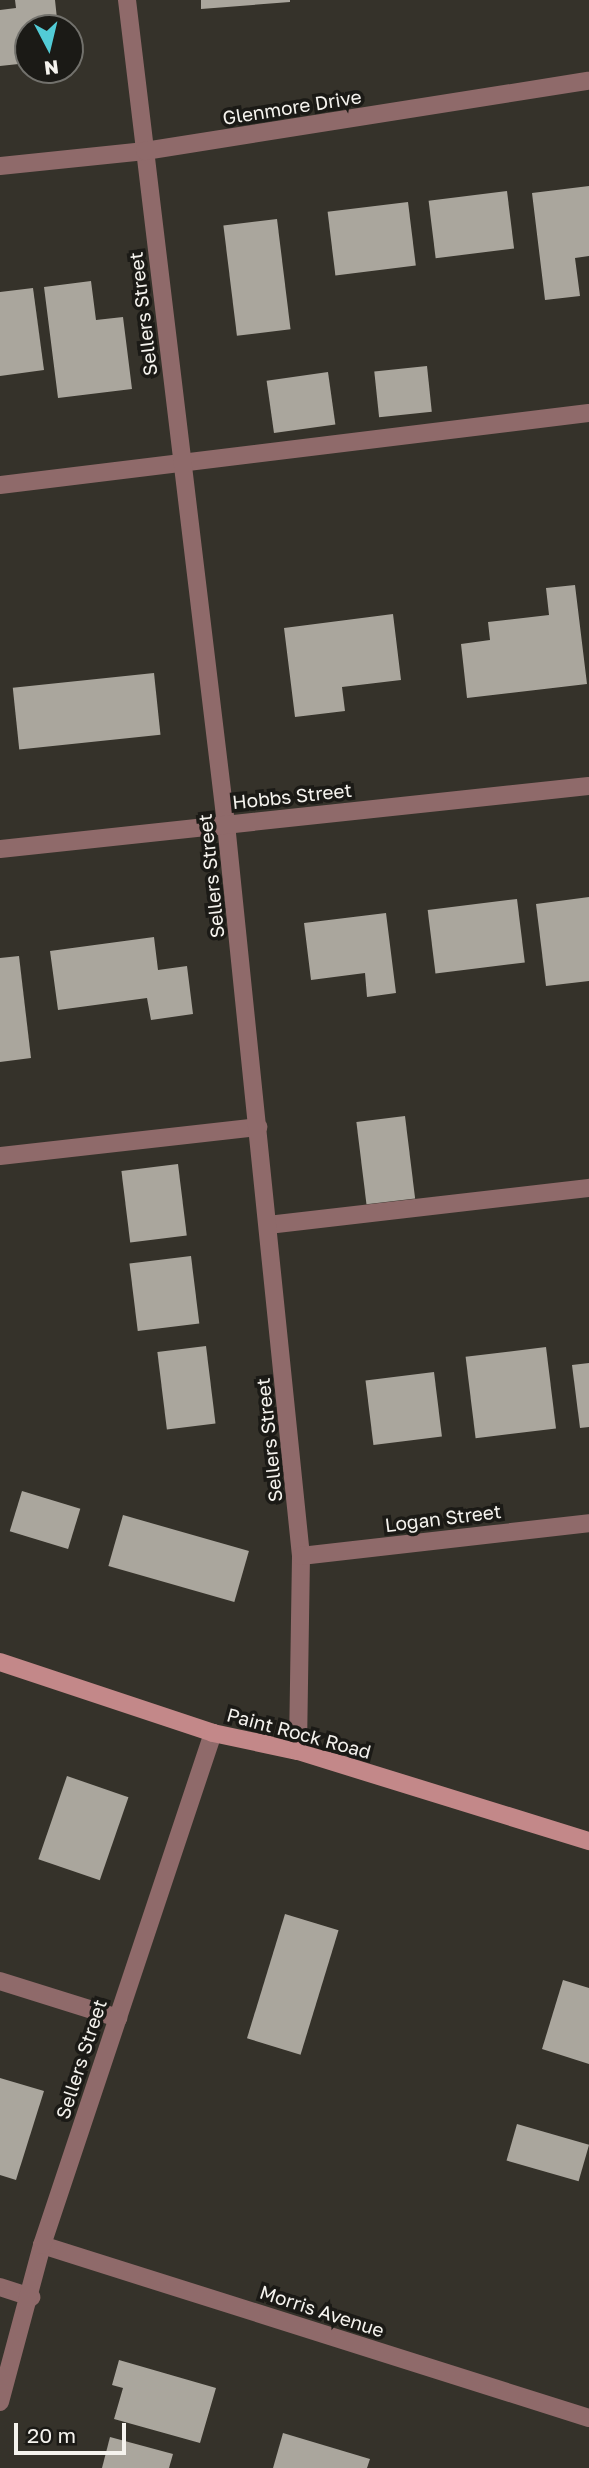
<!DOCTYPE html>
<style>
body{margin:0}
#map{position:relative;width:589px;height:2468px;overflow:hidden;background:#35322a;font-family:"Golos Text",sans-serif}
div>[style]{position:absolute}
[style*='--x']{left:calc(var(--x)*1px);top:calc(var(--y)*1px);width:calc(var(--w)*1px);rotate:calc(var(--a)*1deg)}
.building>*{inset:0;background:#aaa69d;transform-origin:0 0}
.lane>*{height:18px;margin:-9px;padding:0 9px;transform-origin:9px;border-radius:9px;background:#8f6a6a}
.street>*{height:18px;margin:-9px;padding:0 9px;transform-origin:9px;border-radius:9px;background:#8f6a6a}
.secondary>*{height:18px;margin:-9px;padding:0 9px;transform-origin:9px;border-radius:9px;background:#c38889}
span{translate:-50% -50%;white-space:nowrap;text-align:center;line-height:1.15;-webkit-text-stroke:7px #1b1a16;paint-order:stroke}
.street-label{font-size:19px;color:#f5f3ee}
.north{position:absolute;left:14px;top:14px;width:70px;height:70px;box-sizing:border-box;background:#1b1a16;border:2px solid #72716c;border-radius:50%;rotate:173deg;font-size:19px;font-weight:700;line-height:28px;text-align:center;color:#f5f3ee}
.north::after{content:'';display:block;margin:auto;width:24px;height:32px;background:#52ccd6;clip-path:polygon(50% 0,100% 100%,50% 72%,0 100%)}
.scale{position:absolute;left:14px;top:2423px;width:112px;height:32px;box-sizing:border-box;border:4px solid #f5f3ee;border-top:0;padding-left:9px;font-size:21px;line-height:24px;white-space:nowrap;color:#f5f3ee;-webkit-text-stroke:5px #1b1a16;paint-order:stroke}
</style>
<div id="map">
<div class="building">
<i style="clip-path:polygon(15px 0,55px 0,58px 28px,28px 28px,28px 63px,0 66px,0 10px,16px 8px)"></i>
<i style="clip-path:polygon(201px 0,290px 0,290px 2px,201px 9px)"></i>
<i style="clip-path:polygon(589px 186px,589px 256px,575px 258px,580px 296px,545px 300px,532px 193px)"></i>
<i style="left:507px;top:191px;width:58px;height:79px;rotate:83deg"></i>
<i style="left:408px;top:202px;width:64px;height:81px;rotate:83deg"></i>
<i style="left:277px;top:219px;width:111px;height:54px;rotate:83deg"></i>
<i style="clip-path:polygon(91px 281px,96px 320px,123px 317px,132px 389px,58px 398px,44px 287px)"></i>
<i style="clip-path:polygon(33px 288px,44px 370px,0 376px,0 292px)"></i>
<i style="left:427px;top:366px;width:46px;height:53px;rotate:84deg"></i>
<i style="left:328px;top:372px;width:53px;height:62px;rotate:82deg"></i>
<i style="clip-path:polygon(575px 585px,587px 684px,467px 698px,461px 644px,490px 640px,488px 622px,549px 615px,546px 588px)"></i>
<i style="clip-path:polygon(393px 614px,401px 680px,342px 687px,345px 711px,295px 717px,284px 628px)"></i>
<i style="left:154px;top:673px;width:62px;height:142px;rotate:84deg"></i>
<i style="clip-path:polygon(589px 897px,589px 981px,546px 986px,536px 904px)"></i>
<i style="left:517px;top:899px;width:64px;height:90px;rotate:83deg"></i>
<i style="clip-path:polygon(386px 913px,396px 993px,367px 997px,365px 973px,311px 980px,304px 923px)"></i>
<i style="clip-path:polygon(154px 937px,158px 970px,187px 966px,193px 1014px,151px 1020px,147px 998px,58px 1010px,50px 951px)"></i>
<i style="clip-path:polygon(19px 956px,31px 1058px,0 1062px,0 958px)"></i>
<i style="left:405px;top:1116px;width:83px;height:49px;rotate:83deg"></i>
<i style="left:178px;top:1164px;width:72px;height:57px;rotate:83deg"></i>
<i style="left:191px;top:1256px;width:68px;height:62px;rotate:83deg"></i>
<i style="left:206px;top:1346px;width:78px;height:49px;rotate:83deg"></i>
<i style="left:546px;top:1347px;width:82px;height:81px;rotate:83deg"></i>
<i style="clip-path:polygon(589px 1363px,589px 1427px,580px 1428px,572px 1365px)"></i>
<i style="left:434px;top:1372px;width:65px;height:69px;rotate:83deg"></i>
<i style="left:22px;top:1491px;width:61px;height:42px;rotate:17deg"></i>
<i style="left:123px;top:1515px;width:131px;height:53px;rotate:16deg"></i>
<i style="left:67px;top:1776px;width:65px;height:88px;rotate:19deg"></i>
<i style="left:285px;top:1914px;width:56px;height:130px;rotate:17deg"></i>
<i style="clip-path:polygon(563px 1980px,589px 1988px,589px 2064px,542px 2049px)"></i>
<i style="clip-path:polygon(0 2078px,44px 2091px,16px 2180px,0 2175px)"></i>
<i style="left:517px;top:2124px;width:75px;height:38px;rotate:16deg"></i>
<i style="clip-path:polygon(119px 2360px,216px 2388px,200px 2443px,114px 2419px,123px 2388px,112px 2385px)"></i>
<i style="clip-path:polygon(283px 2433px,370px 2459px,367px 2468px,273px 2468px)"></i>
<i style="clip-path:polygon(110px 2437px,173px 2454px,169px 2468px,102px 2468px)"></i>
</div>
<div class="lane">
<i style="--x:0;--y:485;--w:593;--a:-6.97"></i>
<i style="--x:0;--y:1156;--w:260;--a:-6.4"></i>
<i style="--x:268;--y:1225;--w:323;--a:-6.6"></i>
<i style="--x:0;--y:1981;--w:124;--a:17.4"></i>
</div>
<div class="street">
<i style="--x:127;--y:0;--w:830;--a:83.15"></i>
<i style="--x:226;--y:824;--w:736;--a:84.15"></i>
<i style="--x:301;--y:1556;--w:195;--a:90.9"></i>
<i style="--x:0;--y:166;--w:146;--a:-5.9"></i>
<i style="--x:145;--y:151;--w:449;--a:-9"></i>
<i style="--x:0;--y:849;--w:592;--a:-6.11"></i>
<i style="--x:301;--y:1556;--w:290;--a:-6.5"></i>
<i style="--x:42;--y:2245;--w:574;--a:17.55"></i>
<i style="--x:0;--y:2287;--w:33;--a:18"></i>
<i style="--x:0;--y:2402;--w:163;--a:-75"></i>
<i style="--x:42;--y:2245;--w:540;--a:-71.53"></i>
</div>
<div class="secondary">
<i style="--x:0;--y:1662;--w:225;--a:18.4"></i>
<i style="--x:213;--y:1733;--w:87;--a:12"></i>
<i style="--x:298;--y:1751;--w:305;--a:17.2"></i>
</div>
<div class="street-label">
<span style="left:292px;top:107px;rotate:-9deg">Glenmore Drive</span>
<span style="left:143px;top:314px;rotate:-97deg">Sellers Street</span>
<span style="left:292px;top:796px;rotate:-6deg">Hobbs Street</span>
<span style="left:211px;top:876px;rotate:-96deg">Sellers Street</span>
<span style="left:269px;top:1440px;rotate:-96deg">Sellers Street</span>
<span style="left:443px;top:1518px;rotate:-7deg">Logan Street</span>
<span style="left:299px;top:1733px;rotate:15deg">Paint Rock Road</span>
<span style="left:81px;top:2059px;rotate:-72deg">Sellers Street</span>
<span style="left:322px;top:2311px;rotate:18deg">Morris Avenue</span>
</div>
<div class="north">N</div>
<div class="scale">20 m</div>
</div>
